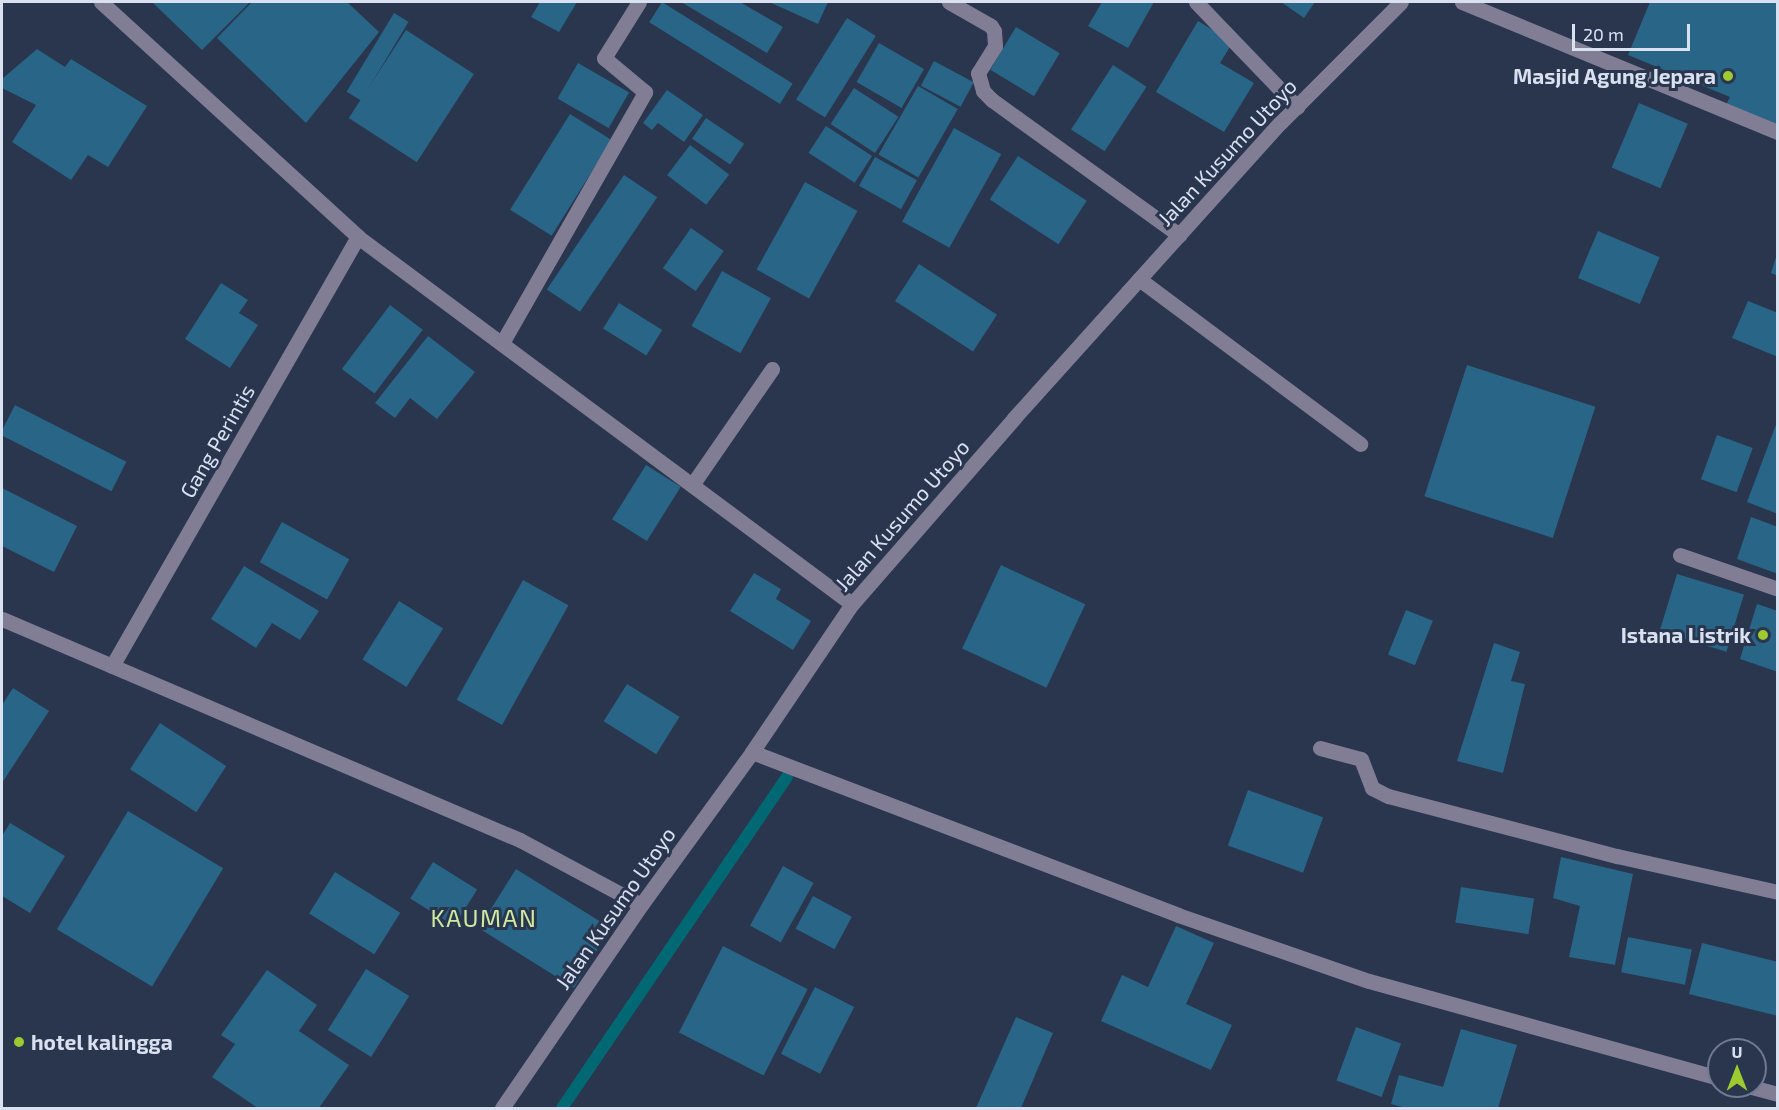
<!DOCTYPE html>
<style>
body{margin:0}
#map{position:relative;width:1779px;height:1110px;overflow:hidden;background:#29364e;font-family:"Exo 2",sans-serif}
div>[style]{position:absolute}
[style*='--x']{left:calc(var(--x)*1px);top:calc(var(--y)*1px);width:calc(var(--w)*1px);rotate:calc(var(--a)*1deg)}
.stream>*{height:12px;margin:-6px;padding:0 6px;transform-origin:6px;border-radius:6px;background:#006873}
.building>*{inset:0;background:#286586;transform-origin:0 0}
.minor>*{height:15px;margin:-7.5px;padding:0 7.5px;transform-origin:7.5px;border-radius:7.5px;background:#807d95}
.dots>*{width:16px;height:16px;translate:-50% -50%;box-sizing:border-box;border:3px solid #29364e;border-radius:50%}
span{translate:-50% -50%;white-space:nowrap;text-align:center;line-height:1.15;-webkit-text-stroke:6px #29364e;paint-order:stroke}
.poi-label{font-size:21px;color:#d9e1f1;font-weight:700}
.right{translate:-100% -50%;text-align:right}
.left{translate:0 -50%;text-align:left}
.street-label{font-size:21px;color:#d9e1f1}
.quarter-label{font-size:24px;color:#ceeaa0;letter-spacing:1.5px}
.frame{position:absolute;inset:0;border:3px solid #d9e1f1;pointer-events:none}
.north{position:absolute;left:1707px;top:1038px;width:60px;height:60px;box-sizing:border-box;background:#29364e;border:2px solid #6f7a8f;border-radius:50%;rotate:0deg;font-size:16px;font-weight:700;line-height:24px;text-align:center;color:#d9e1f1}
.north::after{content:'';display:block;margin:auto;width:21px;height:27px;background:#9dca31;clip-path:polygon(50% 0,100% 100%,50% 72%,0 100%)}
.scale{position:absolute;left:1572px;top:24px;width:118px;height:27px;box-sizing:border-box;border:3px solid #d9e1f1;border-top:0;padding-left:8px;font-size:18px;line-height:21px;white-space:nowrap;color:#d9e1f1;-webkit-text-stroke:4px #29364e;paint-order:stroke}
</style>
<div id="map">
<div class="stream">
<i style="--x:562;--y:1108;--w:400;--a:-55.8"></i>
</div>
<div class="building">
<i style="clip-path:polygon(152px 2px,250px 2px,202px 50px)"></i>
<i style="clip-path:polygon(252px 2px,347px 2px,379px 32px,306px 123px,217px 38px)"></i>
<i style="clip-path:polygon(540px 2px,577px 2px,559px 32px,531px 17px)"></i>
<i style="left:662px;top:2px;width:154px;height:24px;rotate:32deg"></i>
<i style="clip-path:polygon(681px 2px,740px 2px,783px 27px,767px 53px)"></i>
<i style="clip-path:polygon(769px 2px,828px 2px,818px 24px)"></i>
<i style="clip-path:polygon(1102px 2px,1154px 2px,1128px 48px,1088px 26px)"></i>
<i style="clip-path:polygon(1281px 2px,1315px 2px,1304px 18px)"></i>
<i style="clip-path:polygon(1650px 2px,1778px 2px,1778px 128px,1725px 107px,1730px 97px,1628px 55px)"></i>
<i style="left:394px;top:13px;width:17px;height:92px;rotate:31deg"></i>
<i style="left:847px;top:18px;width:34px;height:96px;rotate:32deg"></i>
<i style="clip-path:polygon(1198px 21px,1233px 42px,1220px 63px,1254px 83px,1224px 132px,1156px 92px)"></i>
<i style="left:1016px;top:27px;width:51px;height:50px;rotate:31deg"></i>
<i style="left:406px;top:30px;width:81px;height:105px;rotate:33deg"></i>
<i style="left:879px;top:43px;width:52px;height:45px;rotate:30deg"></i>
<i style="clip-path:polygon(37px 49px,65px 67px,71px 59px,147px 106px,108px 167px,88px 155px,71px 180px,12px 142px,36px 105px,2px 88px,2px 79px)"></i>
<i style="left:934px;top:61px;width:45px;height:28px;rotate:28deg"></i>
<i style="left:578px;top:63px;width:59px;height:41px;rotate:30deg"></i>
<i style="left:1113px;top:65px;width:40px;height:77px;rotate:33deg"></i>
<i style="left:918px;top:86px;width:46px;height:79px;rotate:30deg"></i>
<i style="left:854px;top:88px;width:53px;height:43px;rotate:33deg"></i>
<i style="clip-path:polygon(667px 90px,703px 115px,684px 142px,658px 123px,652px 130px,643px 123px)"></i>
<i style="left:1639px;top:103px;width:53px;height:70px;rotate:23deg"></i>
<i style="left:570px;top:114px;width:49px;height:113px;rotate:32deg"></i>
<i style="left:706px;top:118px;width:46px;height:25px;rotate:34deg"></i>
<i style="left:826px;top:126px;width:55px;height:32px;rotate:33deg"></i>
<i style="left:954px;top:128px;width:54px;height:107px;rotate:29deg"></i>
<i style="left:690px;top:145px;width:49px;height:38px;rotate:37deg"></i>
<i style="left:1018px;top:156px;width:82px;height:52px;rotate:33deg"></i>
<i style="left:875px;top:157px;width:48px;height:33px;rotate:29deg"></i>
<i style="left:624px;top:175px;width:40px;height:138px;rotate:34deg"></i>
<i style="left:805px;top:182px;width:60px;height:100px;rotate:29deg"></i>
<i style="left:691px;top:228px;width:40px;height:49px;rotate:35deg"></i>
<i style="left:1598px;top:231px;width:67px;height:51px;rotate:23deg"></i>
<i style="clip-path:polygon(1777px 254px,1778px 254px,1778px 276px,1771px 273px)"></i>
<i style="left:919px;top:264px;width:93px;height:44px;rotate:33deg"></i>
<i style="left:722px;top:271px;width:56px;height:63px;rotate:29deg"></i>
<i style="clip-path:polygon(221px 283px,248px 300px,239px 313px,258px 325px,230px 368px,185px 339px)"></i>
<i style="clip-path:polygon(1748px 301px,1778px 313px,1778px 357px,1732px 338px)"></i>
<i style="left:619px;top:303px;width:51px;height:30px;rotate:32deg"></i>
<i style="left:390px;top:305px;width:41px;height:80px;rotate:37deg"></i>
<i style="clip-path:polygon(428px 336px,475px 372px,437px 419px,410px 398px,395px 418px,375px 403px)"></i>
<i style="left:1467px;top:365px;width:135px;height:138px;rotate:18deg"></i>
<i style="left:15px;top:405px;width:125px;height:33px;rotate:27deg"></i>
<i style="clip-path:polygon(1777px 422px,1778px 422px,1778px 514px,1747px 502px)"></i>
<i style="left:1717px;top:435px;width:38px;height:47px;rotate:20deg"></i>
<i style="left:646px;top:465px;width:41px;height:64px;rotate:32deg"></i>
<i style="clip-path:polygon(2px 488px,77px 526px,54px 572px,2px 546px)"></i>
<i style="clip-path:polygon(1751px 517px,1778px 527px,1778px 574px,1737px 559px)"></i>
<i style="left:282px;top:522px;width:77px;height:46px;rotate:29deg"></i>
<i style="left:1001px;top:565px;width:93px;height:92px;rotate:25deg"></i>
<i style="clip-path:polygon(244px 566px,319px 611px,300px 640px,272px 623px,256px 648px,211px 619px)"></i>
<i style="clip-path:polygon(754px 573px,781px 589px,776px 599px,811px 621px,793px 650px,730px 611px)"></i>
<i style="left:1677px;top:574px;width:70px;height:60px;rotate:17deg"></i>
<i style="left:523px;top:580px;width:52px;height:137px;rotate:29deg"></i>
<i style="left:399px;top:601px;width:52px;height:69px;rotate:32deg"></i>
<i style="clip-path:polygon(1757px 604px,1778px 611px,1778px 672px,1740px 659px)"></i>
<i style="left:1406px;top:610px;width:29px;height:48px;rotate:22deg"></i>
<i style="clip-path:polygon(1494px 643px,1520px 652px,1511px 681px,1525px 684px,1503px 773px,1457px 761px)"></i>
<i style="left:627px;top:684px;width:62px;height:44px;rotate:32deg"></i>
<i style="clip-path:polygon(13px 688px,49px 711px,2px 783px,2px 705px)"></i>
<i style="left:160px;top:723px;width:79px;height:55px;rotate:33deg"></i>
<i style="left:1248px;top:790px;width:80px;height:59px;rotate:20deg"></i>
<i style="left:128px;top:811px;width:111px;height:138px;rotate:31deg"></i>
<i style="clip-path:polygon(10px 823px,65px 856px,30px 913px,2px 896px,2px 836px)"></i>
<i style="clip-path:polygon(1561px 857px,1633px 874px,1615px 965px,1569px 957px,1580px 906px,1553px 898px)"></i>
<i style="left:433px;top:862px;width:52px;height:43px;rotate:32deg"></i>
<i style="left:783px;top:866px;width:35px;height:68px;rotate:29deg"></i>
<i style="left:516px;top:869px;width:112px;height:70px;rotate:32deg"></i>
<i style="left:335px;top:872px;width:77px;height:49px;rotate:32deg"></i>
<i style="left:1461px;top:887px;width:74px;height:36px;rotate:9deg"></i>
<i style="left:813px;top:896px;width:44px;height:37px;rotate:28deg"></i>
<i style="clip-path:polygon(1176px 926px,1214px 943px,1186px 1004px,1232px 1025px,1211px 1070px,1101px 1021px,1122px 975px,1148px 987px)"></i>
<i style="left:1628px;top:937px;width:65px;height:36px;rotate:11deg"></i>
<i style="clip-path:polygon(1702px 943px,1778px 962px,1778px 1016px,1689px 994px)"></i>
<i style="left:723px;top:946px;width:95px;height:97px;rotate:27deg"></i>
<i style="left:366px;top:969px;width:51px;height:72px;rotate:32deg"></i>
<i style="clip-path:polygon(267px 970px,317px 1005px,299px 1031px,349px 1065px,319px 1108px,258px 1108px,212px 1077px,235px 1044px,221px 1035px)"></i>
<i style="left:815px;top:987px;width:44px;height:75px;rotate:27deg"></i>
<i style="clip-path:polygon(1016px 1017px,1053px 1033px,1021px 1108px,976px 1108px)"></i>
<i style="left:1356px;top:1027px;width:48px;height:57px;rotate:20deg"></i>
<i style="clip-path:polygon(1461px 1029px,1517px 1045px,1498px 1108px,1406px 1108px,1391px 1104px,1399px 1075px,1443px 1087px)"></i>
</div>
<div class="minor">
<i style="--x:101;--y:2;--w:348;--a:42.4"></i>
<i style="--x:358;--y:237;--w:615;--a:36.61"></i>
<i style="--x:949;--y:2;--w:48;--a:29.7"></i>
<i style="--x:991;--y:26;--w:6;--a:59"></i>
<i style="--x:994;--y:31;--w:15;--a:86"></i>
<i style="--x:995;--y:46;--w:32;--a:122"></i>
<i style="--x:978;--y:73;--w:19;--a:74"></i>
<i style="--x:983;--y:91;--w:13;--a:45"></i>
<i style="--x:992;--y:100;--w:231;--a:35.8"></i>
<i style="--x:1196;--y:2;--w:146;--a:46.1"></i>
<i style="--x:1462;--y:2;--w:342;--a:22.4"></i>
<i style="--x:1139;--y:279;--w:276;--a:36.7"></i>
<i style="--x:502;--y:343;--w:289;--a:-60.3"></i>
<i style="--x:645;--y:92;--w:53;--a:-140.3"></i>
<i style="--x:604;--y:58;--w:66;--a:-58"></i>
<i style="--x:692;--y:485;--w:141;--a:-55.4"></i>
<i style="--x:1680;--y:555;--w:104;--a:19.1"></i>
<i style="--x:2;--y:619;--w:563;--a:23.11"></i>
<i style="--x:520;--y:840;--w:137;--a:28.2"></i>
<i style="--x:112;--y:666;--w:495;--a:-60.2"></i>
<i style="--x:1320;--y:748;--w:42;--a:15"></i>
<i style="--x:1361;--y:759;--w:31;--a:69"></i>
<i style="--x:1372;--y:788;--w:18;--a:27"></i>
<i style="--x:1388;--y:796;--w:237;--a:14.7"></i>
<i style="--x:1617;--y:856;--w:165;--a:12.6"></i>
<i style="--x:752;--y:752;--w:456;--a:20.9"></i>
<i style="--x:1178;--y:915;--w:202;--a:19.1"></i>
<i style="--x:1369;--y:981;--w:363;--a:15.5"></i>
<i style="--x:1748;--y:1086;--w:31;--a:15"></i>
<i style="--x:502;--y:1108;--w:246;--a:-55.6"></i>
<i style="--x:641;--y:905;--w:189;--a:-54"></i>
<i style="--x:752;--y:752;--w:179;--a:-56"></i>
<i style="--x:852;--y:604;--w:247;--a:-48.9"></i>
<i style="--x:1014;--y:418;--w:397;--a:-48"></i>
<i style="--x:1280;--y:123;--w:171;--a:-45"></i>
</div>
<div class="dots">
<i style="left:1728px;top:76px;background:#9dca31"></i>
<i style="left:1763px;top:635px;background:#9dca31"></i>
<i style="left:19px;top:1042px;background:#9dca31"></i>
</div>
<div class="poi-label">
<span class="right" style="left:1716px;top:76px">Masjid Agung Jepara</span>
<span class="right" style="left:1751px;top:635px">Istana Listrik</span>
<span class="left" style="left:31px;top:1042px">hotel kalingga</span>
</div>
<div class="street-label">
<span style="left:1227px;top:152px;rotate:-47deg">Jalan Kusumo Utoyo</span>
<span style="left:217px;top:441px;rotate:-60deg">Gang Perintis</span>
<span style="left:902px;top:515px;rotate:-49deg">Jalan Kusumo Utoyo</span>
<span style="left:615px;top:908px;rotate:-55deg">Jalan Kusumo Utoyo</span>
</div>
<div class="quarter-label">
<span style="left:484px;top:918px">KAUMAN</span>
</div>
<div class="frame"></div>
<div class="north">U</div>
<div class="scale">20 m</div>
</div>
